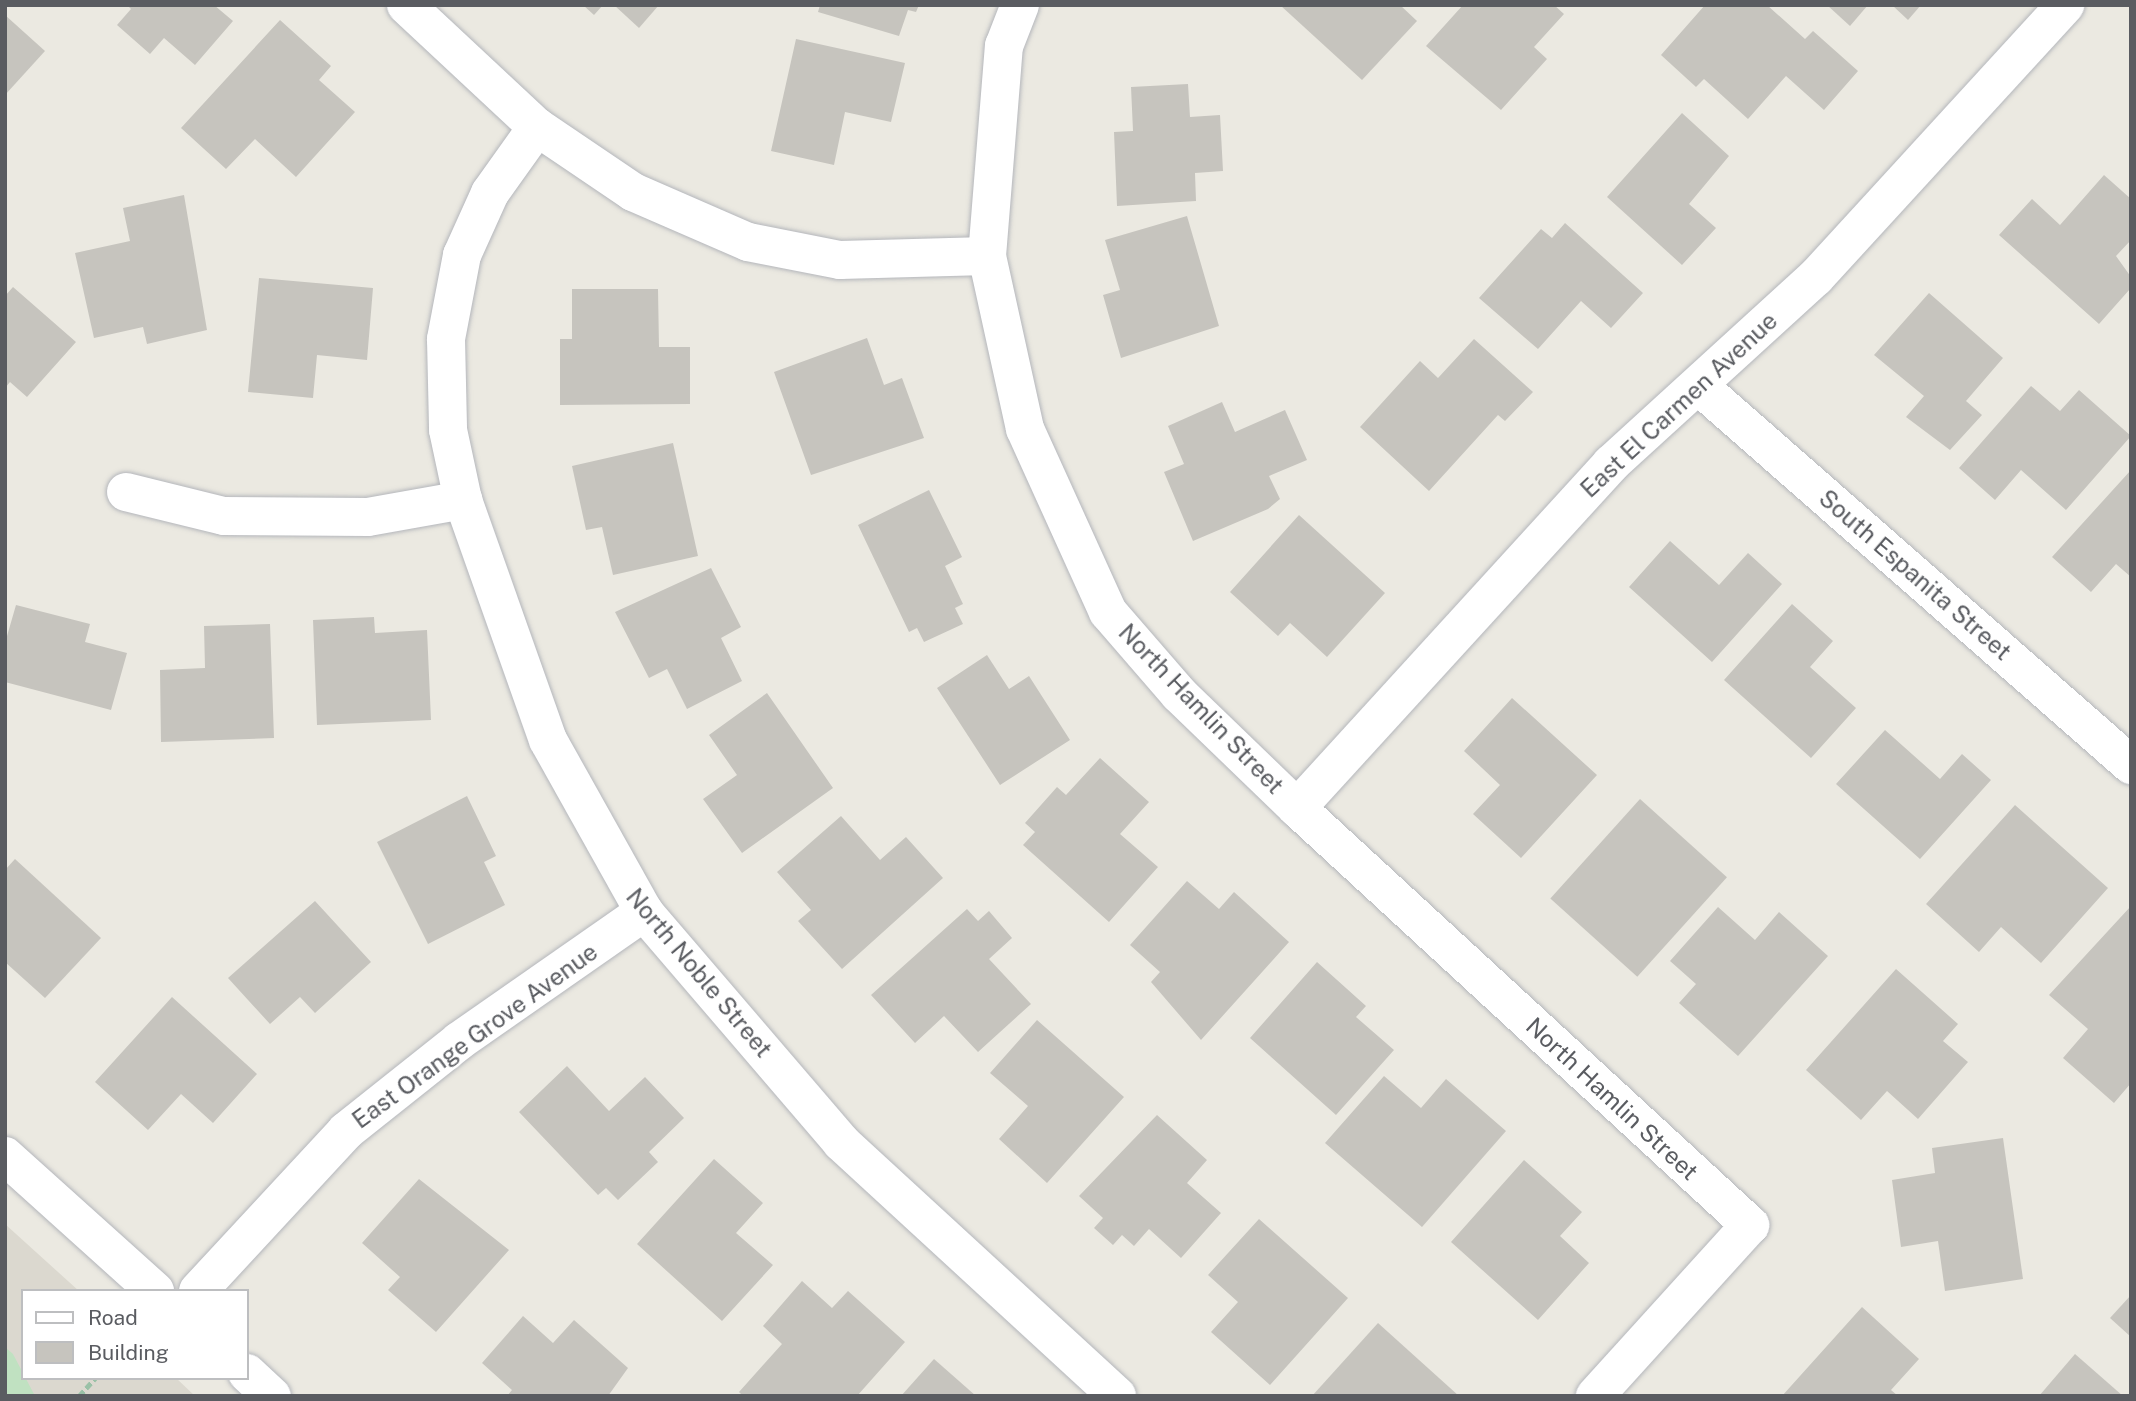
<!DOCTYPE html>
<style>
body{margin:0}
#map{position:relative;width:2136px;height:1401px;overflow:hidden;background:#ebe9e1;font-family:"Public Sans",sans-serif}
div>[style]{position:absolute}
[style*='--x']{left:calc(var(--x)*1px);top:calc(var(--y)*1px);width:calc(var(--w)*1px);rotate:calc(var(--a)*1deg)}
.education>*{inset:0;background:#dbd8cf}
.green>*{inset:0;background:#c0e1c1}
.building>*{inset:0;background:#c6c4be;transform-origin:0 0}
.path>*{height:4.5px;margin-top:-2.25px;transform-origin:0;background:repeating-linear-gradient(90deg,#9ac1a7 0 7px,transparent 0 10.5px)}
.roads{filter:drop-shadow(0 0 2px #b4b6bb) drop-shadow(0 0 2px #b4b6bb)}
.minor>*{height:38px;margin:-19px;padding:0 19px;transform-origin:19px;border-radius:19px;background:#fff}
.tertiary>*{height:38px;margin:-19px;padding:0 19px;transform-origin:19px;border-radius:19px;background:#fff}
span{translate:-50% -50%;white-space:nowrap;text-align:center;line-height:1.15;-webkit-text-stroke:5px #fff;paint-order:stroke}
.street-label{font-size:24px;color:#5a5c61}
.frame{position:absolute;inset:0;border:7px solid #5a5c61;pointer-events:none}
.legend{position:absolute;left:21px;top:1289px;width:228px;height:91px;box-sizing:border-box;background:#fff;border:2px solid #bdbec0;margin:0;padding:9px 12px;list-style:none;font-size:21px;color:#5a5c61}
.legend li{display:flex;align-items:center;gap:14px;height:35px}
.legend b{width:35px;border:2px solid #bdbec0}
</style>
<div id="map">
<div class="education">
<i style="clip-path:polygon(5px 1224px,79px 1291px,23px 1291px,23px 1378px,176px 1378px,195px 1396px,5px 1396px)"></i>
</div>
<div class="green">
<i style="clip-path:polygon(5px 1347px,13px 1354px,35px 1396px,5px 1396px)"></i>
</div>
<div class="building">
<i style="clip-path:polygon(127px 5px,214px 5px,233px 21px,195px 65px,164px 38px,150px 54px,117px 25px,131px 9px)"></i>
<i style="clip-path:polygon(583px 5px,603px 5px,594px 15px)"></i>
<i style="clip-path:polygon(614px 5px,659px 5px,639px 28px)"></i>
<i style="clip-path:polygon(820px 5px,919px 5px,916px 12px,908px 10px,899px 36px,818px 12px)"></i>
<i style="clip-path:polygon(1280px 5px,1400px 5px,1417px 21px,1362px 80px)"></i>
<i style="clip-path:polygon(1463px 5px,1554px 5px,1564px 14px,1534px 47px,1547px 59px,1501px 110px,1426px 46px)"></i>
<i style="clip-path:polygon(1705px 5px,1767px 5px,1805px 39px,1813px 31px,1858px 71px,1824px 110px,1786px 76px,1748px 119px,1704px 79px,1696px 87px,1661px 55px)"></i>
<i style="clip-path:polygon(1827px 5px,1868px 5px,1850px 26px)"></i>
<i style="clip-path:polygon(1892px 5px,1921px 5px,1908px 20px)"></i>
<i style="clip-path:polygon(5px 15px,45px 51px,5px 95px)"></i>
<i style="clip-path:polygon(280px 20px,331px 66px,319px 80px,355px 112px,296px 177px,255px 139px,226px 169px,181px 128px)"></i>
<i style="clip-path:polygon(796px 39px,905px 63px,891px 122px,845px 112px,834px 165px,771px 151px)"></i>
<i style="clip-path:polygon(1188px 84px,1190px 117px,1220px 115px,1223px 171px,1195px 173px,1196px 201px,1117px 206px,1114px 132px,1133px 131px,1131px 87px)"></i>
<i style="clip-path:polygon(1682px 113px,1729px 156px,1689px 204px,1716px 228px,1682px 265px,1607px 197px)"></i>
<i style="clip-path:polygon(2104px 175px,2131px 199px,2131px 240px,2116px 256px,2131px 277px,2130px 289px,2099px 324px,1999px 235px,2032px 199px,2060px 225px)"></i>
<i style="clip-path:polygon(184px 195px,207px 330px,147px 344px,143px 327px,94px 338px,75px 253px,130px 241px,123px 208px)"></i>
<i style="clip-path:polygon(1187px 216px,1219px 326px,1121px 358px,1103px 295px,1120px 290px,1105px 240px)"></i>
<i style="clip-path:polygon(1565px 223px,1643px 293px,1611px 328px,1581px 301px,1538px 349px,1479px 298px,1541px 229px,1552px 238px)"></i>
<i style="clip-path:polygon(259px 278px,373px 288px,367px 360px,317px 355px,313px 398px,248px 392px)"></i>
<i style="clip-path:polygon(13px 287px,76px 342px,27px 397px,10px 382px,5px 388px,5px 296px)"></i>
<i style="clip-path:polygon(572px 289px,658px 289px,659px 347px,690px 347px,690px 404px,560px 405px,560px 339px,572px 339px)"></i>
<i style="clip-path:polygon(1929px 293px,2003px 358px,1966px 401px,1982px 415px,1950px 450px,1906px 417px,1924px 396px,1874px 355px)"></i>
<i style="clip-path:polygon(867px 338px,884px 385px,902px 378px,924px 438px,811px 475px,774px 372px)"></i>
<i style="clip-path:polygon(1474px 339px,1533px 392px,1505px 421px,1498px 415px,1429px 491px,1360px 427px,1420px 361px,1438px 378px)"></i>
<i style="clip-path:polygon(2031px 386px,2060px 411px,2079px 390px,2131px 436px,2066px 510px,2021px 470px,1995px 500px,1959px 468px)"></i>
<i style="clip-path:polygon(1222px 402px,1235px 432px,1285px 410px,1307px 460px,1269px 476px,1280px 499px,1268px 509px,1193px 541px,1164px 472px,1184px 464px,1168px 426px)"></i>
<i style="clip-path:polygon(673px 443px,698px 556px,613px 575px,602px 527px,586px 530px,572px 466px)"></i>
<i style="clip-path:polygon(2131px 470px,2131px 577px,2116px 564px,2091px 592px,2052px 557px)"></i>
<i style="clip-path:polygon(929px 490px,962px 557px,945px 566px,963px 604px,955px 608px,963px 624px,924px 642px,917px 628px,909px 632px,858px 525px)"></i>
<i style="clip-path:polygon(1299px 515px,1385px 593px,1327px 657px,1290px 623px,1278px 636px,1230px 592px)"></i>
<i style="clip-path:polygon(1670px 541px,1719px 585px,1748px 553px,1782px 584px,1712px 662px,1629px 587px)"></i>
<i style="clip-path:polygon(711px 568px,741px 627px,721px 638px,742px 681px,687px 709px,667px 669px,649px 678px,615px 612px)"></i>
<i style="clip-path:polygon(1792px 604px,1833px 641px,1810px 667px,1856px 708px,1811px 758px,1724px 680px)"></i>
<i style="clip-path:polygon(16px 605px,90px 624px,85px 642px,127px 653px,111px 710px,5px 682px,5px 643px)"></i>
<i style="clip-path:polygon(374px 617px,375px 633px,427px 630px,431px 720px,317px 725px,313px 620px)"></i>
<i style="clip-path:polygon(270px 624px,274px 738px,161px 742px,160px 670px,205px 668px,204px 626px)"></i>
<i style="clip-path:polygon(987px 655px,1009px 689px,1029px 676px,1070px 740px,1000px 785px,937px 688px)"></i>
<i style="clip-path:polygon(767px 693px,833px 788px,742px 853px,703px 799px,737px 775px,709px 735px)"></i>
<i style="clip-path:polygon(1512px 698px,1597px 775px,1521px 858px,1473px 814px,1500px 785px,1464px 751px)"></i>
<i style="clip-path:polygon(1885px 730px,1940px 779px,1962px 754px,1991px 780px,1920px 859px,1836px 784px)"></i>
<i style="clip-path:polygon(1100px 758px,1149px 802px,1120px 834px,1158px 867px,1109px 922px,1023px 845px,1035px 832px,1025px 823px,1057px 787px,1066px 795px)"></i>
<i style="clip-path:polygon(467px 796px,496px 856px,484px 862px,505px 905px,428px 944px,377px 842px)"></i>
<i style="left:1640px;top:799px;width:117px;height:134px;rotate:42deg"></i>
<i style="clip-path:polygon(2015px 805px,2108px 888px,2041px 963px,2001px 927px,1979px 952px,1926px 904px)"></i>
<i style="clip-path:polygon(841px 816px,880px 860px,906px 837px,943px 878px,842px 969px,798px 921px,811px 910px,777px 872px)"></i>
<i style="clip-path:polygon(15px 859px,101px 938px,45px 998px,5px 962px,5px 870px)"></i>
<i style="clip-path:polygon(1187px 881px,1219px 909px,1234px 892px,1289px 942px,1201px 1040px,1151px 982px,1160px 972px,1130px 945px)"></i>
<i style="clip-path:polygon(315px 901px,371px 962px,315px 1013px,300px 997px,270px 1024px,228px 978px)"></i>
<i style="clip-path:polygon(2131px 906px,2131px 1083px,2114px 1103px,2063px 1058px,2088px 1029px,2049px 995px)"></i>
<i style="clip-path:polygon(1718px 907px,1755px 940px,1779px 912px,1828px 956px,1738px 1056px,1679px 1003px,1696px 984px,1670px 961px)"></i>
<i style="clip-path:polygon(967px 909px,978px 921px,989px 911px,1012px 938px,989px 959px,1031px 1004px,978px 1052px,944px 1016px,915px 1043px,871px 995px)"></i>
<i style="clip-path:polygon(1317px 962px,1366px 1006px,1356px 1017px,1394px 1050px,1336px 1115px,1250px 1038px)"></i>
<i style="clip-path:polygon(1896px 969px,1958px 1024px,1943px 1041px,1968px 1062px,1918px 1119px,1887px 1091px,1861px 1120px,1806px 1070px)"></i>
<i style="clip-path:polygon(172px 997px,257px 1074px,213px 1123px,181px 1094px,148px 1130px,95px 1082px)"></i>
<i style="clip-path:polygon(1037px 1020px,1124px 1097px,1047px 1183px,999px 1139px,1028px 1106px,990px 1073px)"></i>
<i style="clip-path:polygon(567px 1066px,609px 1111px,645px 1077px,684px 1118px,649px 1152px,658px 1162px,618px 1200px,606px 1188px,598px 1195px,519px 1112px)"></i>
<i style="clip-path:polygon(1384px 1076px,1421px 1108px,1446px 1079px,1506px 1131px,1422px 1227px,1325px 1143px)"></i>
<i style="clip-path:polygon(1157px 1115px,1207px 1160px,1187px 1183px,1221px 1213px,1181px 1258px,1149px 1229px,1134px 1246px,1122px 1235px,1113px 1245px,1094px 1228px,1103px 1218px,1079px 1196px)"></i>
<i style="clip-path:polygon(2003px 1138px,2023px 1279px,1945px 1291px,1938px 1241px,1901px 1247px,1892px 1180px,1935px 1173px,1932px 1148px)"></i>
<i style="clip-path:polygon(714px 1159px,763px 1203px,736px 1233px,773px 1265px,722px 1321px,637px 1244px)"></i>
<i style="clip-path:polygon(1524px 1160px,1582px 1212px,1560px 1236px,1589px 1263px,1538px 1320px,1451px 1242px)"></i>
<i style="clip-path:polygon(419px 1179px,509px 1250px,436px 1332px,388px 1290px,400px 1277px,362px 1243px)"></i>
<i style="clip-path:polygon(1259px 1219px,1348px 1298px,1270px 1385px,1211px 1332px,1238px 1302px,1208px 1275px)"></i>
<i style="clip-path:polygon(802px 1281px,832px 1308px,848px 1291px,905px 1342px,857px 1396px,743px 1396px,739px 1392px,782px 1344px,763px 1326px)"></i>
<i style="clip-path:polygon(2131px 1295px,2131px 1337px,2110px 1318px)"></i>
<i style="clip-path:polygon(1862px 1307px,1919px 1359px,1891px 1390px,1898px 1396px,1782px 1396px)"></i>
<i style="clip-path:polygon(523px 1316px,553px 1343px,574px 1320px,628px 1368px,608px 1396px,507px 1396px,512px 1390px,482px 1363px)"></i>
<i style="clip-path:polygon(1378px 1323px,1459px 1396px,1312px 1396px)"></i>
<i style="clip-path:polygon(2075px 1354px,2123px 1396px,2039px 1396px)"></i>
<i style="clip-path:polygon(934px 1359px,976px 1396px,901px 1396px)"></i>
</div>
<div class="path">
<i style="--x:79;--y:1396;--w:24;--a:-48"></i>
</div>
<div class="roads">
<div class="minor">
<i style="--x:406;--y:5;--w:179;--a:43"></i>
<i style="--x:537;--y:127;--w:116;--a:34.1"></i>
<i style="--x:633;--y:192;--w:125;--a:23.5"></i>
<i style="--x:748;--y:242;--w:94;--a:11.1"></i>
<i style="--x:840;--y:260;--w:147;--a:-1.6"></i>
<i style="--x:987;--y:256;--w:177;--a:77.6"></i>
<i style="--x:1025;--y:429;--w:201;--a:65.6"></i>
<i style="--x:1108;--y:612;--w:108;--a:49.1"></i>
<i style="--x:1179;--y:694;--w:164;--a:44"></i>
<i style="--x:1297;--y:808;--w:616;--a:42.63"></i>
<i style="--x:1750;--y:1225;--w:231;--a:132.2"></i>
<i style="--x:537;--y:127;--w:81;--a:125.5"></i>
<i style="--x:490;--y:193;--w:68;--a:114.3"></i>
<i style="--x:462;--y:255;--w:86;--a:100.8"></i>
<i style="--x:446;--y:339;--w:91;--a:88.7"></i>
<i style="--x:448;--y:430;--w:72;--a:77.9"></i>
<i style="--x:463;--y:500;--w:255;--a:70.5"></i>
<i style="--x:548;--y:740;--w:197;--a:60.8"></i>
<i style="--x:644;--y:912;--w:303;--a:49.4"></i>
<i style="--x:841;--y:1142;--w:375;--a:42.6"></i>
<i style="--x:987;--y:256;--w:211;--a:-85.4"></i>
<i style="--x:1004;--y:46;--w:44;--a:-68.7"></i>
<i style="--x:1699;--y:386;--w:575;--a:41.26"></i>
<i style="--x:126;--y:492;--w:101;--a:13.8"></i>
<i style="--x:224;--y:516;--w:144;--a:0.4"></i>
<i style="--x:368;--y:517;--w:97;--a:-10.1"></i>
<i style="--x:1297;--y:808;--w:466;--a:-47.6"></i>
<i style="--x:1611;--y:464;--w:277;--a:-42.4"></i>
<i style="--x:1816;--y:277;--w:369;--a:-47.5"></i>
<i style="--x:198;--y:1291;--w:218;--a:-47.2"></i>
<i style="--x:346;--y:1131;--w:144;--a:-38.5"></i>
<i style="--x:459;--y:1041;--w:226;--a:-34.9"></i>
</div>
<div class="tertiary">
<i style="--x:5;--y:1156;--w:202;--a:42"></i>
<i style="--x:247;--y:1373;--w:34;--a:43"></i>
</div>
</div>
<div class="street-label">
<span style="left:1679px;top:405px;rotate:-43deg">East El Carmen Avenue</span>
<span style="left:1915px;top:575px;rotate:41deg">South Espanita Street</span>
<span style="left:1201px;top:709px;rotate:46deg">North Hamlin Street</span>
<span style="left:699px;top:973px;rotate:50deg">North Noble Street</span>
<span style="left:475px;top:1036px;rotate:-36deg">East Orange Grove Avenue</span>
<span style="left:1612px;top:1099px;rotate:43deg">North Hamlin Street</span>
</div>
<div class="frame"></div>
<ul class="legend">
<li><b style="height:9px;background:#fff"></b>Road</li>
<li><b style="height:19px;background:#c6c4be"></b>Building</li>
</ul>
</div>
